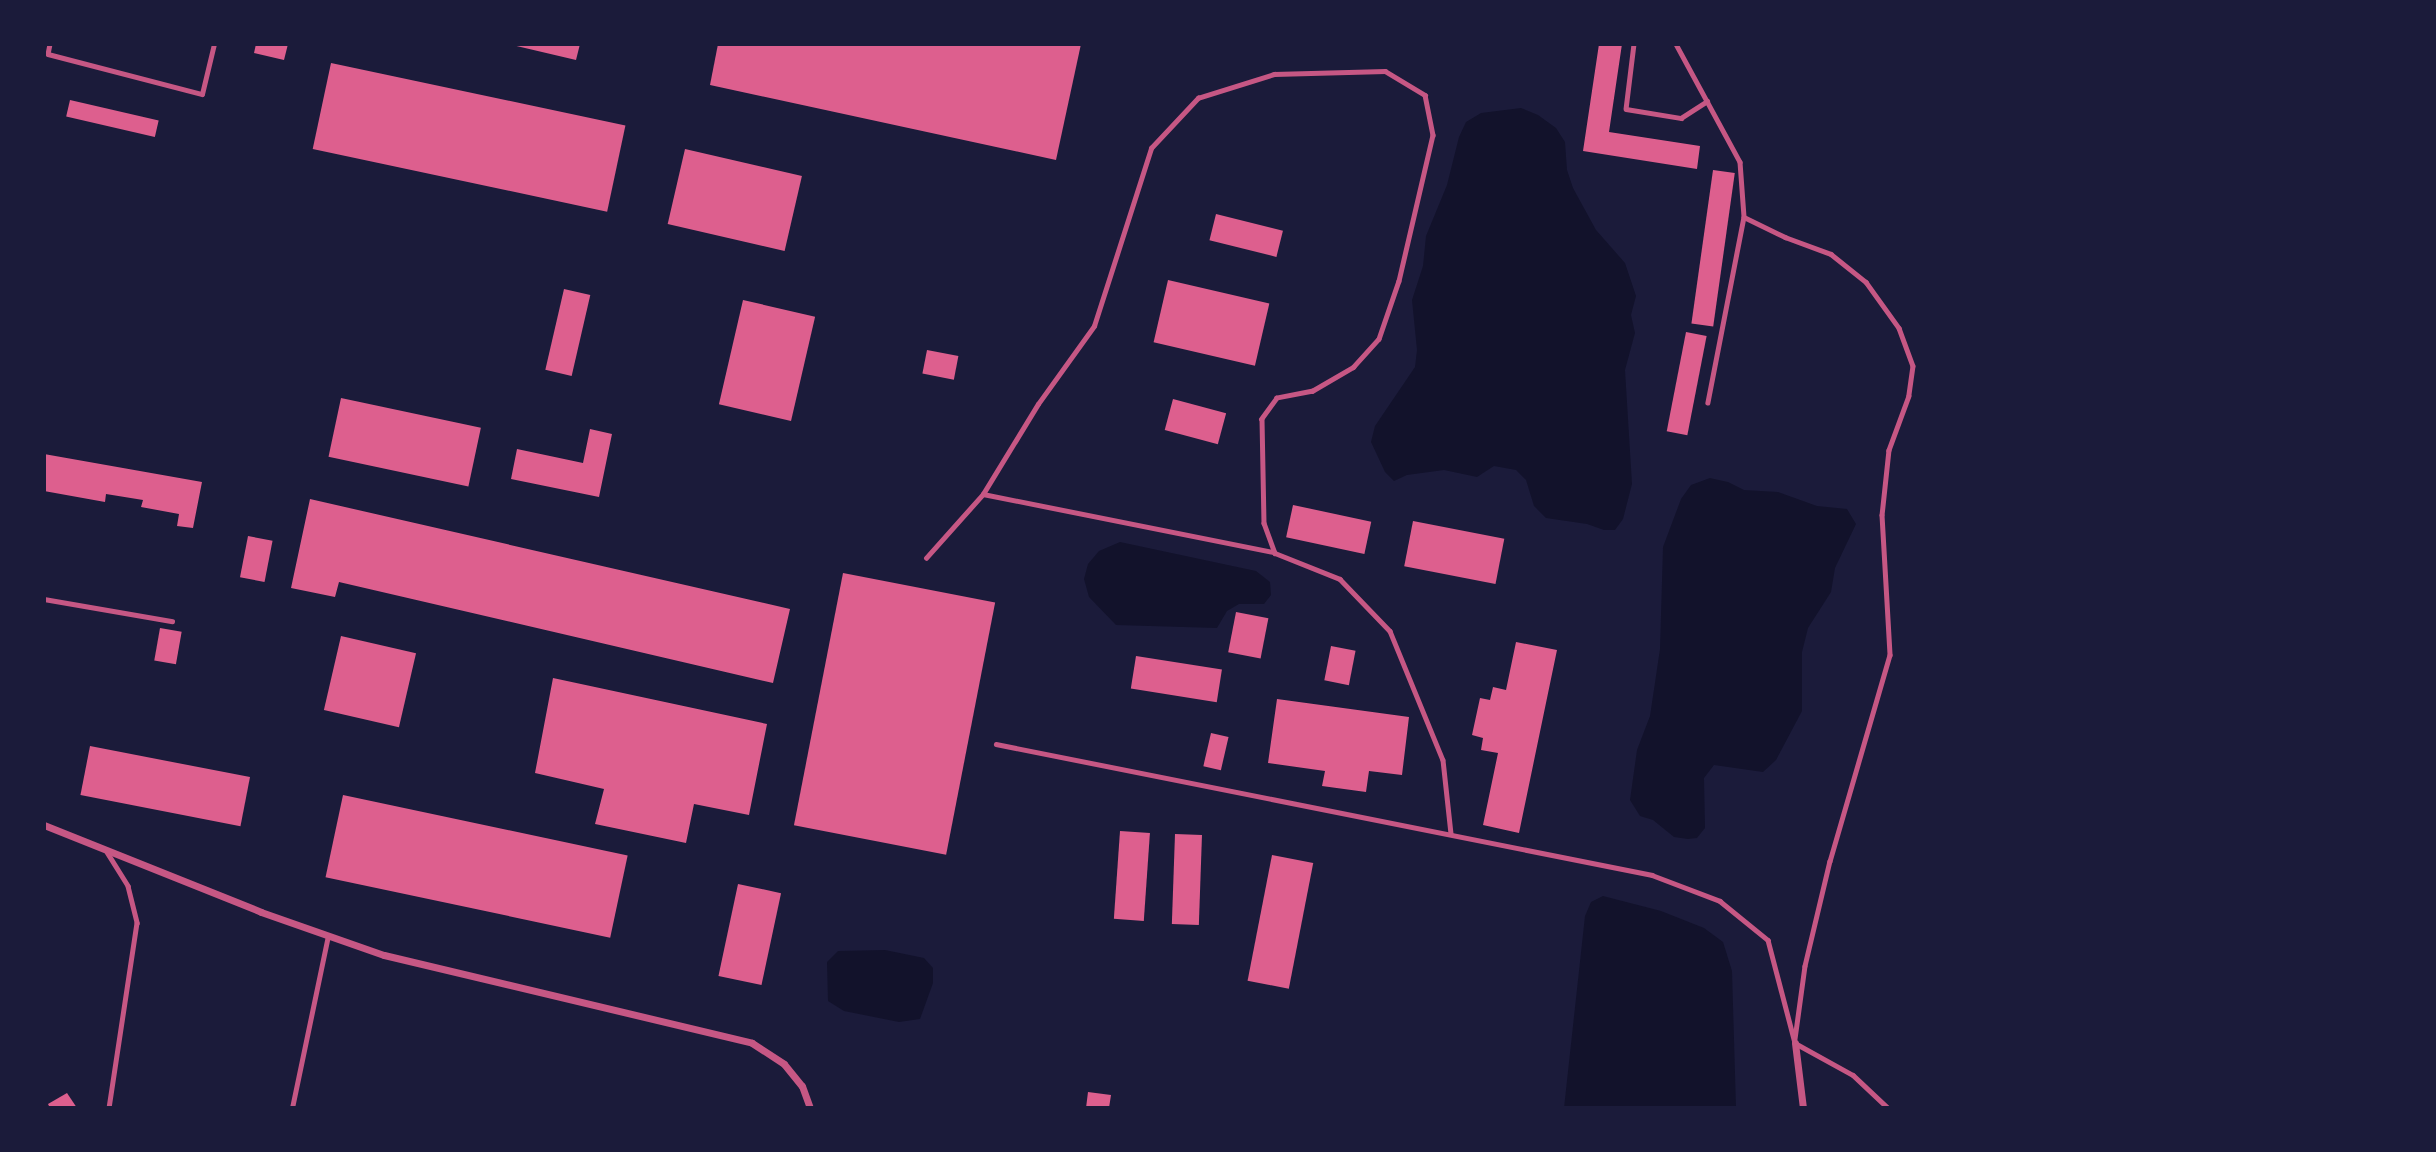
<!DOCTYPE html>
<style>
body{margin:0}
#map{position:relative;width:2436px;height:1152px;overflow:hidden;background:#1b1b3a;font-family:Raleway,sans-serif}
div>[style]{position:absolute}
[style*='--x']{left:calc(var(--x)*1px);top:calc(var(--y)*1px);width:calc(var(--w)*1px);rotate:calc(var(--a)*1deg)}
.water>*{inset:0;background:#12122b}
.building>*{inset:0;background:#dd5f8e;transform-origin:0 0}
.service>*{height:4.5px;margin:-2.25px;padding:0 2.25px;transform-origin:2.25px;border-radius:2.25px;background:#c65784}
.minor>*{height:7px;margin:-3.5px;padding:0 3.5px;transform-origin:3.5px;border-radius:3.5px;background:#c65784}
span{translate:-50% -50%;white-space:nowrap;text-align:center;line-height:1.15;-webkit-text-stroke:5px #1b1b3a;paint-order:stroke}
.frame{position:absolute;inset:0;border:46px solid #1b1b3a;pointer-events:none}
</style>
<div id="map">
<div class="water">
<i style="clip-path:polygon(1521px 108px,1538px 115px,1556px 128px,1565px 142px,1567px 170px,1573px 188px,1596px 230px,1625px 263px,1636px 296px,1631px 315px,1635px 333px,1625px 370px,1632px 484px,1623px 519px,1615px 530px,1604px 530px,1587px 524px,1546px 518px,1534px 506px,1526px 480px,1516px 470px,1494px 466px,1477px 477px,1444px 470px,1407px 475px,1394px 481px,1385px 472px,1371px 442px,1375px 426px,1415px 367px,1417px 350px,1412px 300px,1423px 266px,1426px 236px,1447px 185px,1459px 137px,1466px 122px,1481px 113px)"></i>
<i style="clip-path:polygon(1710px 478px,1728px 482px,1744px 490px,1778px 492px,1817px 506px,1847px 509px,1856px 524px,1835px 568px,1831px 592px,1808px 628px,1802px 652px,1802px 711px,1776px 760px,1763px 772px,1714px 765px,1704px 778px,1705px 828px,1697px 838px,1688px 839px,1674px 837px,1653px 820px,1640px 816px,1630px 800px,1637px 750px,1650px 716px,1660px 649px,1663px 547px,1681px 499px,1691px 485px)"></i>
<i style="clip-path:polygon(1120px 542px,1256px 571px,1270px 582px,1271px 595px,1264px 604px,1239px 604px,1227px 611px,1217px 628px,1116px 625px,1089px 597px,1084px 579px,1088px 564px,1099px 551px)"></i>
<i style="clip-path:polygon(1603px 896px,1661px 911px,1704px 928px,1723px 942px,1732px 971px,1736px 1108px,1564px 1108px,1585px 916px,1591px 902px)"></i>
<i style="clip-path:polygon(885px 950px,924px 958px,933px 968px,933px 983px,920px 1019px,899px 1022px,844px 1011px,828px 1001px,827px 962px,838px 951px)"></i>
</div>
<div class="building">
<i style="clip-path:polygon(256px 44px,288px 44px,284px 60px,254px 53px)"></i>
<i style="clip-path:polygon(508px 44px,580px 44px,576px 60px)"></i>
<i style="clip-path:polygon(718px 44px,1081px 44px,1056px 160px,710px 85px)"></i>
<i style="clip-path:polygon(1599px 44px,1622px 44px,1609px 132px,1700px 146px,1697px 169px,1583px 151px)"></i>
<i style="left:331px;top:63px;width:301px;height:88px;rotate:12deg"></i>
<i style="left:70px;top:100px;width:91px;height:17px;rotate:13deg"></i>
<i style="left:685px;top:149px;width:120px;height:77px;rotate:13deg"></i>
<i style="left:1713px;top:170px;width:22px;height:155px;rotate:8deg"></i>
<i style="left:1216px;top:214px;width:69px;height:27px;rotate:14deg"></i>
<i style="left:1168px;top:280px;width:104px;height:64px;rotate:13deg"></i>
<i style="left:564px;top:289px;width:27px;height:83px;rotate:13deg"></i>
<i style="left:743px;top:300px;width:74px;height:107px;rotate:13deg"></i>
<i style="left:1686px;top:332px;width:21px;height:101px;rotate:11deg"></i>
<i style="left:927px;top:350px;width:32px;height:24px;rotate:11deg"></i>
<i style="left:341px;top:398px;width:143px;height:60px;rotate:12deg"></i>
<i style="left:1173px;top:399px;width:55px;height:32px;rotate:15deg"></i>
<i style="clip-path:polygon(590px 429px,612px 434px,599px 497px,511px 479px,517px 449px,583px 463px)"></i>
<i style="clip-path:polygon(44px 454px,202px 482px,193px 528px,177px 526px,179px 514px,141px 507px,143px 500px,106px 494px,105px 502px,44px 491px)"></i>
<i style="clip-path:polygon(310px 499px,790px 609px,773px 683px,339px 582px,335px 597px,291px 588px)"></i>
<i style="left:1293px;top:505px;width:80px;height:33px;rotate:12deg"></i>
<i style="left:1413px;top:521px;width:93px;height:46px;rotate:11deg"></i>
<i style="left:248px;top:536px;width:25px;height:42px;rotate:11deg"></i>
<i style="left:843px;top:573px;width:155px;height:257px;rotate:11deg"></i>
<i style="left:1236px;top:612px;width:33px;height:41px;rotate:11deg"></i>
<i style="left:160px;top:628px;width:22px;height:33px;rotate:10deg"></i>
<i style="left:341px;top:636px;width:77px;height:76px;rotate:13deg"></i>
<i style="clip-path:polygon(1516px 642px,1557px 650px,1519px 833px,1483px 825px,1498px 753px,1481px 750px,1483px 738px,1472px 735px,1480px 698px,1490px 700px,1493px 687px,1506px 690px)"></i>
<i style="left:1331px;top:646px;width:25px;height:35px;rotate:11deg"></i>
<i style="left:1136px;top:656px;width:87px;height:33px;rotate:9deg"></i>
<i style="clip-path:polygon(553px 678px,767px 724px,749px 815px,694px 804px,686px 843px,595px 824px,604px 789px,535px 773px)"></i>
<i style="clip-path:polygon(1277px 699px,1409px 717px,1402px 775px,1369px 771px,1366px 792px,1322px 786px,1325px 771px,1268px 763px)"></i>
<i style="left:1211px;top:733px;width:18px;height:34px;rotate:13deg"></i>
<i style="left:90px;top:746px;width:163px;height:50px;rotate:11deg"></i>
<i style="left:343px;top:795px;width:291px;height:84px;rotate:12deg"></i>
<i style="left:1120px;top:831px;width:30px;height:88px;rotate:4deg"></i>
<i style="left:1175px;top:834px;width:27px;height:90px;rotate:2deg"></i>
<i style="left:1272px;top:855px;width:42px;height:128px;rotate:11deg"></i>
<i style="left:738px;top:884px;width:44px;height:94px;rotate:12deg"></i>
<i style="clip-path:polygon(1088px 1092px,1111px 1095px,1109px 1108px,1086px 1108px)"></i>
<i style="clip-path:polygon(67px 1093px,77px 1108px,50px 1108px,48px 1104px)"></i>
</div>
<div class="service">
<i style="--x:50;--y:44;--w:10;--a:101"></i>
<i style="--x:48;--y:54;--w:159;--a:14.6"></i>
<i style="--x:202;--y:94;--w:51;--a:-76.5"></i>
<i style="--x:1634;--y:44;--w:65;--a:97"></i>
<i style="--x:1626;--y:109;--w:56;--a:9.3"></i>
<i style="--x:1681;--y:118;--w:31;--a:-33"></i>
<i style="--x:1676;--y:44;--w:134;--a:61.5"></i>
<i style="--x:1740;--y:162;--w:55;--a:85.8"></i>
<i style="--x:1744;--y:217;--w:189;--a:101"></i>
<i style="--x:1744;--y:217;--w:46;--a:26"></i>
<i style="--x:1785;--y:237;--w:49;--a:20.3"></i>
<i style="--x:1831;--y:254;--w:45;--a:38.7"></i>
<i style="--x:1866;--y:282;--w:57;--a:54.3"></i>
<i style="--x:1899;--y:328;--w:40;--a:69.8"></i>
<i style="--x:1913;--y:366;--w:30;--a:98"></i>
<i style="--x:1909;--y:396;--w:58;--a:110.3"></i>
<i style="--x:1889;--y:450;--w:65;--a:96.1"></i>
<i style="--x:1882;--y:515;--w:140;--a:86.7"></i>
<i style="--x:1890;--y:655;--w:215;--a:106.2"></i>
<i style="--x:1830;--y:861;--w:108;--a:103.4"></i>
<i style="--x:1805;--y:966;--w:74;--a:97.8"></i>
<i style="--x:983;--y:494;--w:297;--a:11.3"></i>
<i style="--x:926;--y:558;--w:86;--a:-48.3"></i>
<i style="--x:983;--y:494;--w:105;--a:-58.6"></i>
<i style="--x:1038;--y:404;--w:96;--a:-54.3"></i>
<i style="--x:1094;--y:326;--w:187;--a:-72.2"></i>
<i style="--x:1151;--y:148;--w:69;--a:-46.8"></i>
<i style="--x:1198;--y:98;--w:80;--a:-17.5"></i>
<i style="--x:1274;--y:74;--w:111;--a:-1.5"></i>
<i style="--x:1385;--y:71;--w:47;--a:31"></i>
<i style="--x:1425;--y:95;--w:41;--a:78.7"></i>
<i style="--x:1433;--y:135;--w:150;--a:103.1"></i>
<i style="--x:1399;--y:281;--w:61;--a:109"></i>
<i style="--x:1379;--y:339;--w:38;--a:132"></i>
<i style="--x:1354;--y:367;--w:48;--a:149.7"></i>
<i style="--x:1313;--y:391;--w:37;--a:169"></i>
<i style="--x:1277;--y:398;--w:26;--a:126"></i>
<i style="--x:1262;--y:419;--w:104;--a:88.9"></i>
<i style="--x:1264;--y:523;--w:32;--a:70"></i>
<i style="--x:1275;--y:553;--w:70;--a:21.8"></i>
<i style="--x:1340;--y:579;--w:72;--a:46.1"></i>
<i style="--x:1390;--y:631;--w:139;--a:67.7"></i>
<i style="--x:1443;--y:760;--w:74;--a:83.8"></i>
<i style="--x:44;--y:599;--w:130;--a:9.8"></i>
<i style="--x:996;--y:744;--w:669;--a:11.29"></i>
<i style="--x:1652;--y:875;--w:73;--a:20.9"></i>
<i style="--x:1720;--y:901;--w:62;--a:39.1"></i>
<i style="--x:1768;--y:940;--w:106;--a:75.3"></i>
<i style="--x:1795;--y:1043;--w:66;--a:28.9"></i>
<i style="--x:1853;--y:1075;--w:48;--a:43.3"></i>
<i style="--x:107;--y:852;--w:40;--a:58"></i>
<i style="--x:128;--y:886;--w:38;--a:76"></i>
<i style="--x:137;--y:923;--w:187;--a:98.6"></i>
<i style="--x:292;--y:1108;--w:176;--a:-78.2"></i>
</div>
<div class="minor">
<i style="--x:44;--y:825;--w:234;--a:21.8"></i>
<i style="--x:261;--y:912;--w:130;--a:19.3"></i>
<i style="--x:384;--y:955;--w:378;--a:13.4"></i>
<i style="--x:752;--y:1043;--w:38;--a:33"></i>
<i style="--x:784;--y:1064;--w:28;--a:51"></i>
<i style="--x:802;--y:1086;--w:23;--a:70"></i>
<i style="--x:1795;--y:1043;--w:65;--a:83"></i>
</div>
<div class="frame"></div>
</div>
